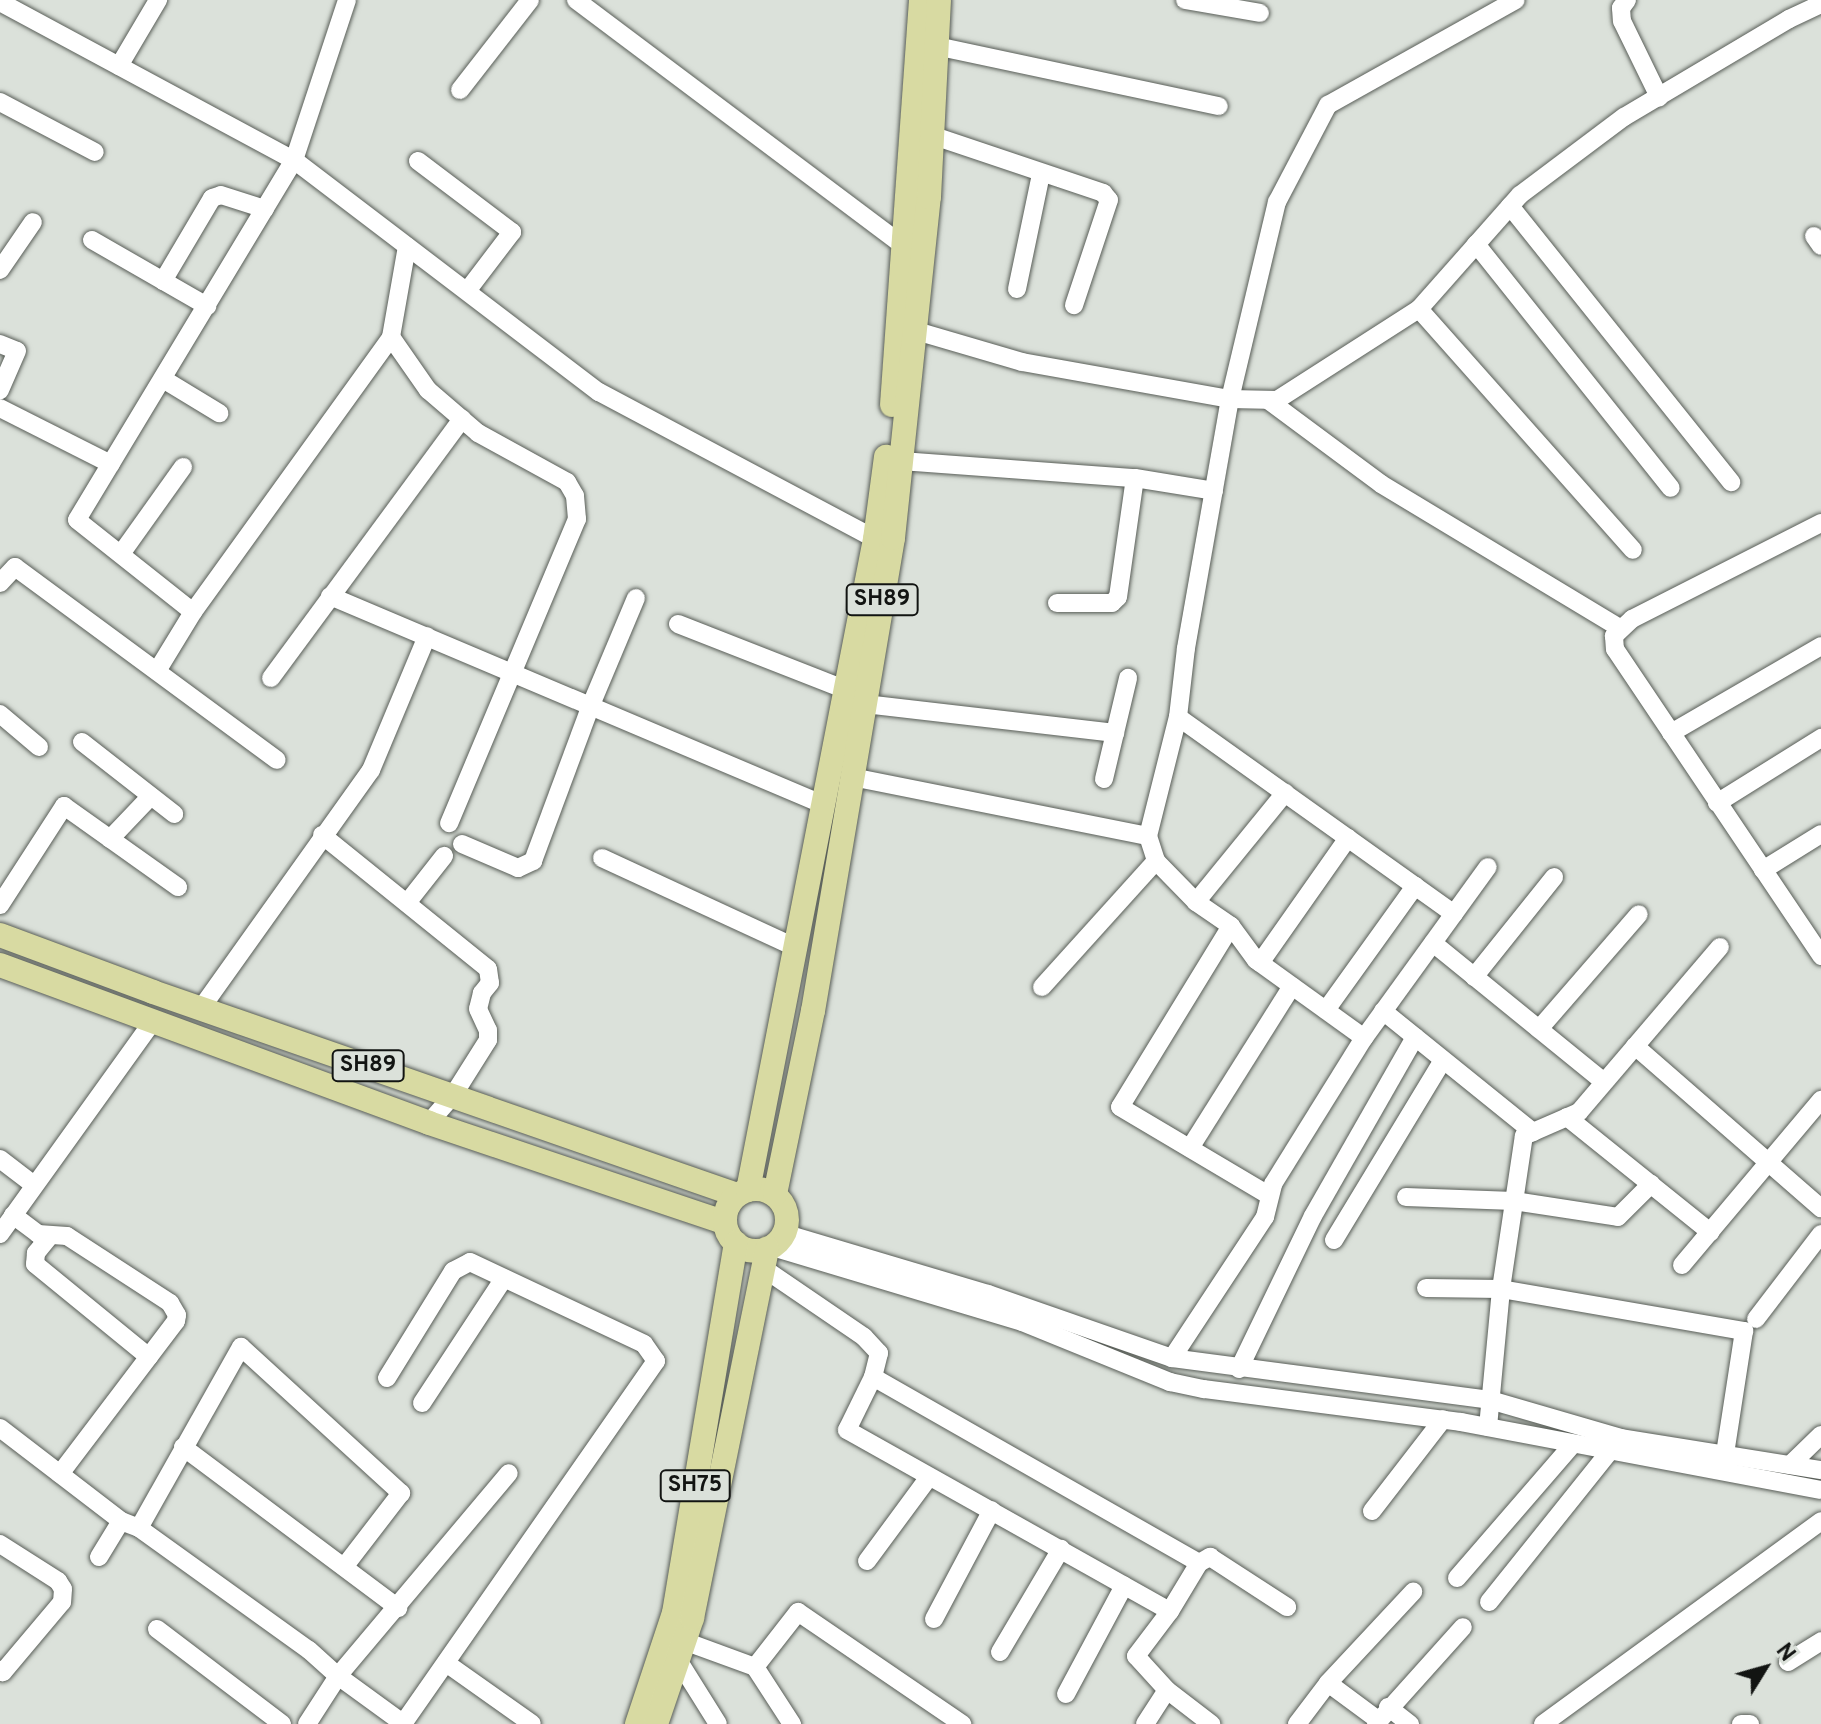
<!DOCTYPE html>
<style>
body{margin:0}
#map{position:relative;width:1821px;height:1724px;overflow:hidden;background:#dbe1da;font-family:Overpass,sans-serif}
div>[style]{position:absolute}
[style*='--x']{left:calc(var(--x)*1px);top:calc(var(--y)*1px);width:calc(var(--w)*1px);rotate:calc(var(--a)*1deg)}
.roads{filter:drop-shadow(0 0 2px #585d57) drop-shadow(0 0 2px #585d57)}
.minor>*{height:18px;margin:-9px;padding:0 9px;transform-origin:9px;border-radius:9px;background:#fff}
.major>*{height:24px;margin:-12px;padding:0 12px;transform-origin:12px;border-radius:12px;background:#d8daa2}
.major>.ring{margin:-12px;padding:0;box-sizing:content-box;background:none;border:24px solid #d8daa2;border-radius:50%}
span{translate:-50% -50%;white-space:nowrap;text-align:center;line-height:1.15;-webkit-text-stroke:6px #dbe1da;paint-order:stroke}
.shield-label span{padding:2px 6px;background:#dbe1da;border:2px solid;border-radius:6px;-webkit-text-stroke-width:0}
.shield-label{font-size:22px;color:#121412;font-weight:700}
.north{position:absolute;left:1725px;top:1628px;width:80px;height:80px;-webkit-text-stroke:6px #dbe1da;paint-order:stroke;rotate:53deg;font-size:22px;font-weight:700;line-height:32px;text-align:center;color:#121412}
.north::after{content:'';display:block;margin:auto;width:28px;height:36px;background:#121412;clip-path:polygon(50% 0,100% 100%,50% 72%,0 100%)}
</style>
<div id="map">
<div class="roads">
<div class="minor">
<i style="--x:347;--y:0;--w:169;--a:108.3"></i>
<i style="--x:294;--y:160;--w:420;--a:121.1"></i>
<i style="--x:77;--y:520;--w:148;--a:38.4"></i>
<i style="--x:193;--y:612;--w:339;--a:-54.2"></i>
<i style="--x:391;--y:337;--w:92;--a:-80"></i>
<i style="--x:576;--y:0;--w:411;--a:36.9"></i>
<i style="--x:1185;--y:0;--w:76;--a:9.8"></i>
<i style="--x:1627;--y:0;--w:10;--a:127"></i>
<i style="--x:1621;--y:8;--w:13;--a:86"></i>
<i style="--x:1622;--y:21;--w:85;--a:64"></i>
<i style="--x:0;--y:2;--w:334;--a:28.3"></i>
<i style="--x:294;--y:160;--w:383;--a:37.3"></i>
<i style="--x:599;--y:392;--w:313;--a:28"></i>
<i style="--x:936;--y:46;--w:289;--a:12"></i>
<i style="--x:119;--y:66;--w:77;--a:-59.4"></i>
<i style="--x:460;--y:90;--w:114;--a:-52.1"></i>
<i style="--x:0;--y:102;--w:107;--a:27.8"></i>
<i style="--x:931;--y:135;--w:182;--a:18.6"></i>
<i style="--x:1103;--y:193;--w:9;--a:49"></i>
<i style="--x:1109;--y:200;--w:111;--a:108.4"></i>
<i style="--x:418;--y:161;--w:118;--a:37.1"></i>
<i style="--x:512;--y:232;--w:74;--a:127.3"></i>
<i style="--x:1510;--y:206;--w:354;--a:51.3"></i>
<i style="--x:1814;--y:236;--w:12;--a:55"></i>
<i style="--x:92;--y:240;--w:133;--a:29.9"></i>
<i style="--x:1476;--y:244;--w:312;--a:51.4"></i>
<i style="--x:0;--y:270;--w:58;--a:-55.5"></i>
<i style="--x:163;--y:281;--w:96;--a:-59.4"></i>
<i style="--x:212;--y:198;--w:9;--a:-18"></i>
<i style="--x:221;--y:195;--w:46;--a:17.7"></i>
<i style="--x:1017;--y:289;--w:117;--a:-78.2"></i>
<i style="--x:1419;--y:309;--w:322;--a:48.4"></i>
<i style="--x:916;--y:331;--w:110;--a:16.3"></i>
<i style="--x:1022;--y:362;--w:211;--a:10.1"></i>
<i style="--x:1230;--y:399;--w:47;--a:1.2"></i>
<i style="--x:1277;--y:400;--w:169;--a:-32.7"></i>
<i style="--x:1419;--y:309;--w:152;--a:-48.5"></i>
<i style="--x:1520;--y:195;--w:130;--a:-36.9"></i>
<i style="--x:1624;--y:117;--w:192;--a:-30.7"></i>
<i style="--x:1789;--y:19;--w:35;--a:-25"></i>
<i style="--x:391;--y:337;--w:65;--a:55.1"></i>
<i style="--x:428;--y:390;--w:66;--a:40.7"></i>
<i style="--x:478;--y:433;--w:102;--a:28.8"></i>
<i style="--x:567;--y:482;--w:16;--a:60"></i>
<i style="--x:575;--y:496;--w:23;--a:85"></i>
<i style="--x:577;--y:519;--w:330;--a:112.8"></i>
<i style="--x:0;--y:344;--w:18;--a:22"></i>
<i style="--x:17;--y:351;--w:43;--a:113.6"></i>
<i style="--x:163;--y:379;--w:66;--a:31.3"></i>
<i style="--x:1268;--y:400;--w:141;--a:36.6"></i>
<i style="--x:1381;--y:484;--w:279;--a:31.1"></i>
<i style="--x:0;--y:408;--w:124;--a:26.8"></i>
<i style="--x:901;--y:461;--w:235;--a:4.2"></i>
<i style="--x:1135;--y:478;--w:80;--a:9.3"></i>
<i style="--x:1821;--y:523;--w:212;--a:153.1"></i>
<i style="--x:1632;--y:619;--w:25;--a:137"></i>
<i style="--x:1614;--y:636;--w:13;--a:86"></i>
<i style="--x:1615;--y:649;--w:370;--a:56.1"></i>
<i style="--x:121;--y:554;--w:107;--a:-54.5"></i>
<i style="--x:0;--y:583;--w:22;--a:-47"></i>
<i style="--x:15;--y:567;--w:325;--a:36.4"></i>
<i style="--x:330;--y:596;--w:534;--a:22.92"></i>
<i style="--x:1057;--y:603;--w:55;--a:0"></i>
<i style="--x:1112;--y:603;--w:8;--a:-45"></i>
<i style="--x:1118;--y:597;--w:120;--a:-81.9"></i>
<i style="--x:678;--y:624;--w:178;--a:21.4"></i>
<i style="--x:157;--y:671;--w:69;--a:-58.6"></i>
<i style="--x:271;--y:678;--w:322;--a:-53.6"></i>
<i style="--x:865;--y:704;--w:252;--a:6.6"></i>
<i style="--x:0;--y:714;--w:51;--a:40.2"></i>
<i style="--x:1178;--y:717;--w:339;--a:35.5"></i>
<i style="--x:1671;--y:733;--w:173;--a:-30.1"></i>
<i style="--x:82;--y:742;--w:117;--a:38"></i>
<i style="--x:852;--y:777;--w:302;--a:11.3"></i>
<i style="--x:1148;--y:836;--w:26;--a:72"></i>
<i style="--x:1156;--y:861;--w:57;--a:45.7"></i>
<i style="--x:1196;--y:902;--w:42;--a:34.4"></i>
<i style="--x:1231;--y:926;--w:42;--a:53.7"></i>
<i style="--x:1256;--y:960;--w:133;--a:35.8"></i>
<i style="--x:1104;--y:779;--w:104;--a:-76.6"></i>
<i style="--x:1717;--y:803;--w:123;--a:-32"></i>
<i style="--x:322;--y:835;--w:213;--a:38.9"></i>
<i style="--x:488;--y:969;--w:14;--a:82"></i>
<i style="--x:490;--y:983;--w:13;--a:129"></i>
<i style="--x:482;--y:993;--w:16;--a:104"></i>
<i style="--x:478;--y:1009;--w:23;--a:65"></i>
<i style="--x:488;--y:1030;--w:10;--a:90"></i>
<i style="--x:488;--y:1040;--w:64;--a:122.2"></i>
<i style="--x:454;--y:1094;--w:38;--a:131"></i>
<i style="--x:1148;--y:836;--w:123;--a:-75.9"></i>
<i style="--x:1178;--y:717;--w:69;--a:-83.4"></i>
<i style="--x:1186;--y:648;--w:253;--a:-80"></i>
<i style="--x:1230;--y:399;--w:203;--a:-76.6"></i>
<i style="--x:1277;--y:202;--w:110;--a:-62.3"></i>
<i style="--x:1328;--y:105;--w:215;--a:-29.2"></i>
<i style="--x:110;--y:839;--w:59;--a:-46.4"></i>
<i style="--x:462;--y:844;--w:61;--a:23.2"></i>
<i style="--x:518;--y:868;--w:17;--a:-25"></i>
<i style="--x:533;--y:861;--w:166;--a:-69.6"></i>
<i style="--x:591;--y:705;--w:116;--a:-67.2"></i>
<i style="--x:602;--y:858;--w:213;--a:24.8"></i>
<i style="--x:1763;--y:870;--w:68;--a:-31.8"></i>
<i style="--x:1196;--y:902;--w:141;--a:-50.8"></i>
<i style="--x:407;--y:903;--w:60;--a:-51.8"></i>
<i style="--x:0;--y:905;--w:118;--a:-57.1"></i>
<i style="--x:64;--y:806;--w:140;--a:35.4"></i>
<i style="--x:1231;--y:926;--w:212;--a:121.5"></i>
<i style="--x:1120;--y:1107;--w:174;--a:30.7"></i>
<i style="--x:1433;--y:943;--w:220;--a:39.1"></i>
<i style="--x:1260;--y:963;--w:153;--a:-54.9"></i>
<i style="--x:1474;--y:977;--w:128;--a:-51.3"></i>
<i style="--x:1042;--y:987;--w:170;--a:-47.9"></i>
<i style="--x:202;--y:1007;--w:291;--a:-54.5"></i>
<i style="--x:371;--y:770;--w:145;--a:-67.3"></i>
<i style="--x:1326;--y:1010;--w:153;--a:-54.3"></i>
<i style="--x:1383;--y:1011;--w:193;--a:38.9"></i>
<i style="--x:1539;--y:1029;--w:152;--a:-49"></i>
<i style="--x:1635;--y:1046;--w:247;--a:41.1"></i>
<i style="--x:1567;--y:1117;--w:184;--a:38.8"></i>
<i style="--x:1190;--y:1148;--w:191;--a:-57.8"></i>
<i style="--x:0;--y:1159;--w:43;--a:37.4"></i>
<i style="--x:1406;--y:1197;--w:108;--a:2.1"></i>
<i style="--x:1514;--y:1201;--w:105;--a:8.7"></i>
<i style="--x:1618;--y:1217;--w:47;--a:-45"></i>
<i style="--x:13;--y:1215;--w:31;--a:37"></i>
<i style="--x:38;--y:1234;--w:29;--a:4"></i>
<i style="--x:67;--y:1236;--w:123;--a:33"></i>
<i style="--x:170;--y:1303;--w:14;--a:60"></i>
<i style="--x:177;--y:1315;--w:6;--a:99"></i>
<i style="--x:176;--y:1321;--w:192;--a:127.2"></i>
<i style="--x:783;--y:1233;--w:214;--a:16.6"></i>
<i style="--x:988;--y:1294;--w:195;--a:19.2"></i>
<i style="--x:1172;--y:1358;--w:321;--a:7.5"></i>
<i style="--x:1490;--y:1400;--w:136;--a:16.2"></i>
<i style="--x:1621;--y:1438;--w:203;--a:9.1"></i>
<i style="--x:0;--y:1234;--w:262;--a:-54.3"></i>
<i style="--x:49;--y:1237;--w:21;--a:129"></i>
<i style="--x:36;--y:1253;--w:11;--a:95"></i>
<i style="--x:35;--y:1264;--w:147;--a:39.2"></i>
<i style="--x:1334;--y:1240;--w:210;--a:-58.8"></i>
<i style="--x:772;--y:1247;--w:261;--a:16.7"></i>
<i style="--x:1022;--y:1322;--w:160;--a:22.1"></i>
<i style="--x:1170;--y:1382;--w:35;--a:12"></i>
<i style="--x:1204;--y:1389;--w:259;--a:7.3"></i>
<i style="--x:1461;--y:1422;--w:366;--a:10.7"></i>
<i style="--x:1682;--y:1265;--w:216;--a:-49.9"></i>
<i style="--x:763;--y:1268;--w:122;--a:34.3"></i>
<i style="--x:864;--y:1337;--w:22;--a:47"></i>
<i style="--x:879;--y:1353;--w:25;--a:104"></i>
<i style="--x:873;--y:1377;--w:59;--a:116.1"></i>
<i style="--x:847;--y:1430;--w:370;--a:29.3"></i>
<i style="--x:1426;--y:1288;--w:75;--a:0.8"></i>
<i style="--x:1501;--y:1289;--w:247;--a:9.8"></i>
<i style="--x:1744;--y:1331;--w:124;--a:98.8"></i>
<i style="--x:1756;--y:1319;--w:107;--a:-52.6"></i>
<i style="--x:1172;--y:1358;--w:169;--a:-56.6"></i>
<i style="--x:1265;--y:1217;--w:34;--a:-76"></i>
<i style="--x:1273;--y:1184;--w:172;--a:-58.1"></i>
<i style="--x:1364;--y:1038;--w:211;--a:-54.1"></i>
<i style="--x:1239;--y:1369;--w:170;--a:-64.2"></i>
<i style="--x:1313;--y:1216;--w:206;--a:-60.3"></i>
<i style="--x:873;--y:1377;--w:375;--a:29.7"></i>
<i style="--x:387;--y:1378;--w:126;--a:-58.3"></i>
<i style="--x:453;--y:1271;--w:19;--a:-28"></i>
<i style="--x:470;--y:1262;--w:192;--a:25.2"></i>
<i style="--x:644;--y:1344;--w:21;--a:55"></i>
<i style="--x:656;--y:1361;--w:442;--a:124.9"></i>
<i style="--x:422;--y:1403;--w:149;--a:-56.7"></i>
<i style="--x:1488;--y:1427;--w:139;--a:-84.6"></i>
<i style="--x:1501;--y:1289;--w:155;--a:-81.5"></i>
<i style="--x:1524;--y:1136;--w:60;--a:-23.6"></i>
<i style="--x:1579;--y:1112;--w:217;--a:-49.5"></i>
<i style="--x:0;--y:1428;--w:153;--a:37.5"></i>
<i style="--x:183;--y:1447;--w:269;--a:36.8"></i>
<i style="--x:1790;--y:1465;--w:43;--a:-44.1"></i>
<i style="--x:1372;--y:1511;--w:116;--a:-52.3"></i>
<i style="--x:139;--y:1528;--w:209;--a:35.7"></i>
<i style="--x:309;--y:1650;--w:39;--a:42"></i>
<i style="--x:338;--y:1676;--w:82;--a:36"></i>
<i style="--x:0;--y:1544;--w:69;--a:32.5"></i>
<i style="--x:58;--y:1581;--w:9;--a:58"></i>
<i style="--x:63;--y:1589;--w:13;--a:94"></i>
<i style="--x:62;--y:1602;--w:92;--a:130.1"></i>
<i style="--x:3;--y:1672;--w:4;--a:-146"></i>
<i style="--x:99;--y:1557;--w:42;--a:-58.6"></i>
<i style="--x:121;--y:1521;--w:19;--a:21"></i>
<i style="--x:139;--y:1528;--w:208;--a:-60.6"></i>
<i style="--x:241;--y:1347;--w:217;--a:42.4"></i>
<i style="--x:401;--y:1493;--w:93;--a:127.6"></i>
<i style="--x:867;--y:1561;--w:104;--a:-53.6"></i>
<i style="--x:1457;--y:1578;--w:177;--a:-49.1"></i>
<i style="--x:1489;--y:1602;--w:192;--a:-51.3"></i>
<i style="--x:934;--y:1619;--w:123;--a:-62"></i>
<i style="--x:157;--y:1629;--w:157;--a:37.2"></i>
<i style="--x:684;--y:1641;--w:76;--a:20.1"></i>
<i style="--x:755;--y:1667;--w:70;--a:-52"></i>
<i style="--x:798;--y:1612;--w:199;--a:34.3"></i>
<i style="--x:1000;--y:1652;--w:120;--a:-59.4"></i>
<i style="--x:678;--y:1660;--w:75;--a:58"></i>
<i style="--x:1788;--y:1662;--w:39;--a:-32"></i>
<i style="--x:446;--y:1663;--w:105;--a:35.3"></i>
<i style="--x:755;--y:1667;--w:68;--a:57"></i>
<i style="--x:1328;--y:1683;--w:62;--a:36.5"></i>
<i style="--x:1167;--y:1690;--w:56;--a:37.7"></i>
<i style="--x:1066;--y:1694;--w:123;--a:-61.8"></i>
<i style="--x:1388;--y:1707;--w:28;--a:38"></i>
<i style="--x:307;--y:1724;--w:57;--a:-57.1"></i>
<i style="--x:338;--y:1676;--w:265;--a:-49.9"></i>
<i style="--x:1145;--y:1724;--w:40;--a:-57.1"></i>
<i style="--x:1167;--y:1690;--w:46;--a:-132.4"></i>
<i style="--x:1136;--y:1656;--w:56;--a:-52.9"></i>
<i style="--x:1170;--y:1611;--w:56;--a:-58.9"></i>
<i style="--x:1199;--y:1563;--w:13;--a:-29"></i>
<i style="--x:1210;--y:1557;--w:92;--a:33"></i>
<i style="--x:1297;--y:1724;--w:51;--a:-52.9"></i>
<i style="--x:1328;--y:1683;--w:125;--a:-47"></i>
<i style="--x:1376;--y:1724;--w:130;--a:-48.1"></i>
<i style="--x:1543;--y:1724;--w:344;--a:-36.1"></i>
<i style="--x:1741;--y:1724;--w:9;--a:0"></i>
</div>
<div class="major">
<i style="--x:892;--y:405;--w:406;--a:-85.9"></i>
<i style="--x:0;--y:935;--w:163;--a:20.4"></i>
<i style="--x:153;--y:992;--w:618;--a:19.17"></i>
<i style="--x:0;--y:965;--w:457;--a:20.2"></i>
<i style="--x:429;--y:1123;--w:311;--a:18.6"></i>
<i class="ring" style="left:725px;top:1189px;width:38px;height:38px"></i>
<i style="--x:748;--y:1190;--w:663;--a:-78.96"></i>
<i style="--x:875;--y:539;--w:83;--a:-82.4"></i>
<i style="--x:775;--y:1194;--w:187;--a:-78.3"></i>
<i style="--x:813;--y:1011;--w:480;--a:-80.4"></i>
<i style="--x:893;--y:538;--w:343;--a:-84"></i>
<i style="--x:929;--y:197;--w:197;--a:-87.1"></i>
<i style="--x:637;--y:1724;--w:117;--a:-71.6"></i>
<i style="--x:674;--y:1613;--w:375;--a:-80.5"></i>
<i style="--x:656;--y:1724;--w:112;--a:-71.2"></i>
<i style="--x:692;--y:1618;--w:377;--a:-78.5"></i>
</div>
</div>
<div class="shield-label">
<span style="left:882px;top:600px">SH89</span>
<span style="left:368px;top:1066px">SH89</span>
<span style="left:695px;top:1486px">SH75</span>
</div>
<div class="north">N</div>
</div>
